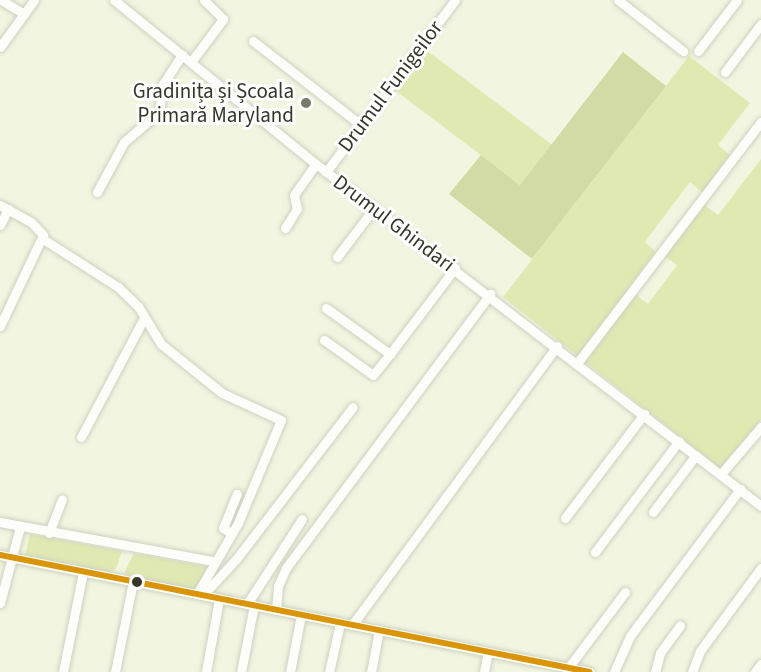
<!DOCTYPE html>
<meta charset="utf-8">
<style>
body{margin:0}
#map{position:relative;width:761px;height:672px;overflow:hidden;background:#f2f6e1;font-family:"Source Sans 3",sans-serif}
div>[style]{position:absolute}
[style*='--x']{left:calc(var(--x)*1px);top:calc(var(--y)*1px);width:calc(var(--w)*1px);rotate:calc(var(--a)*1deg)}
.green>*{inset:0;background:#e1e9b3;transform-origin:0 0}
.forest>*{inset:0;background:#d2daa5}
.roads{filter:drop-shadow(0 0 2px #ced1c0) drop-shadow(0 0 2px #ced1c0)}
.minor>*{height:9px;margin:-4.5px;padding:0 4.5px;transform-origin:4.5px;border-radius:4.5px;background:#fdfefa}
.bus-1>*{height:6px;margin:-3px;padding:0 3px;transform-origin:3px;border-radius:3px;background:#da9506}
.dots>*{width:16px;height:16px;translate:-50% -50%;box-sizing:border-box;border:3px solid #fff;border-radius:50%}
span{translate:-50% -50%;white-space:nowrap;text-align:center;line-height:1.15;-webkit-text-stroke:6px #fff;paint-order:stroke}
.street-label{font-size:21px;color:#343728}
.poi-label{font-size:21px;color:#343728}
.right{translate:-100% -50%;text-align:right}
</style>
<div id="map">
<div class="green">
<i style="left:425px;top:49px;width:159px;height:51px;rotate:37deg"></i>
<i style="clip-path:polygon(689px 56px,750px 103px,718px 145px,730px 155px,703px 193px,690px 182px,645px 242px,656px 252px,628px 289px,648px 304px,677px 265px,663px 255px,703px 204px,718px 215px,761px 159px,761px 420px,720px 468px,503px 297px)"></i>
<i style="clip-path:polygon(30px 534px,122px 551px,116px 569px,109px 572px,25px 556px)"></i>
<i style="clip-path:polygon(134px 553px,207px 567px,199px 585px,191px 589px,126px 576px,125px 571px)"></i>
</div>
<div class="forest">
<i style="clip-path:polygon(623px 52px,666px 86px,532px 259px,449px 194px,481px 155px,520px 185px)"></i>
</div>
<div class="roads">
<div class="minor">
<i style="--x:1;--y:0;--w:27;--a:31"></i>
<i style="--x:114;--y:0;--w:260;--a:39.1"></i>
<i style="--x:316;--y:164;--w:561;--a:37.54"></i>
<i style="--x:618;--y:0;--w:83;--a:38.1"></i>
<i style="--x:253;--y:41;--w:137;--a:37.9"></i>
<i style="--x:0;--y:47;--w:58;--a:-54.1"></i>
<i style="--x:698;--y:51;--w:64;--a:-52.6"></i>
<i style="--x:191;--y:62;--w:54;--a:-53.3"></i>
<i style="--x:223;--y:19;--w:27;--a:-135"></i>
<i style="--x:725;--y:72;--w:60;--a:-53.1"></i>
<i style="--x:326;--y:172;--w:215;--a:-53.1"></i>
<i style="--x:97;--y:192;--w:57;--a:-61.6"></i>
<i style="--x:124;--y:142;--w:46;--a:-40.6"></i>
<i style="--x:159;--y:112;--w:28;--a:-82"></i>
<i style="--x:163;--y:84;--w:35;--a:-57"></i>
<i style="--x:0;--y:205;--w:35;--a:29"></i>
<i style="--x:31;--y:222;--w:18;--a:47"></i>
<i style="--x:43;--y:235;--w:101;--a:115.3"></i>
<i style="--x:0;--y:225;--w:18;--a:-63"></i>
<i style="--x:285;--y:228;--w:22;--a:-58"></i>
<i style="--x:297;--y:209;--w:14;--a:-102"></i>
<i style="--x:294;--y:195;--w:38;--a:-55"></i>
<i style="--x:43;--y:239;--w:89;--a:32.6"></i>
<i style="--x:118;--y:287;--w:28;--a:44"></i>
<i style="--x:138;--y:306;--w:44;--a:58.8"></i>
<i style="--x:161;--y:344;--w:78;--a:38.8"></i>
<i style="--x:222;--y:393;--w:65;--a:24.6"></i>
<i style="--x:281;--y:420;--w:112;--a:112.7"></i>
<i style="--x:238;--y:523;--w:82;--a:120"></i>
<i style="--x:337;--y:257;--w:61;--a:-52.9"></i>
<i style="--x:326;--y:308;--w:79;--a:35.7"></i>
<i style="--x:390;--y:354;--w:108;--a:-52.9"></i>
<i style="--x:324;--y:340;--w:60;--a:35.5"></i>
<i style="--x:373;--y:375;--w:27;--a:-51"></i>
<i style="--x:578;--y:362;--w:302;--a:-52.7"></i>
<i style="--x:81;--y:437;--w:135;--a:-62.1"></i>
<i style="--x:721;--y:474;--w:62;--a:-49.6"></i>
<i style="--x:653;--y:512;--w:71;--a:-53"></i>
<i style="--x:565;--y:518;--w:131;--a:-52.8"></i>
<i style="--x:0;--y:522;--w:217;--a:10.4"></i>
<i style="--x:49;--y:533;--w:36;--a:-69"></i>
<i style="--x:231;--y:533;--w:9;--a:-148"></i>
<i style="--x:223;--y:528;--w:37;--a:-68"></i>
<i style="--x:595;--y:552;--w:139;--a:-52.9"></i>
<i style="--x:0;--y:555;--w:601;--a:11.22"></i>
<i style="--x:203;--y:595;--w:50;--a:-47.4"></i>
<i style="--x:237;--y:558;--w:190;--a:-52.5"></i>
<i style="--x:0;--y:603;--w:79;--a:-75.3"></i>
<i style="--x:247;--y:604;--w:101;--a:-57.1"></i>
<i style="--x:276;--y:610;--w:24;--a:-85"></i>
<i style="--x:278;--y:586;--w:20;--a:-66"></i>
<i style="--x:286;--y:568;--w:342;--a:-53.3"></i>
<i style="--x:352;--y:625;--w:346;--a:-53.7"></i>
<i style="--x:568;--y:668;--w:95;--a:-53.1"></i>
<i style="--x:63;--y:672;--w:102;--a:-78.7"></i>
<i style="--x:115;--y:672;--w:93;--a:-78.8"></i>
<i style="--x:206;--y:672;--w:74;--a:-79.9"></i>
<i style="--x:241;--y:672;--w:68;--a:-79"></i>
<i style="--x:290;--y:672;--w:58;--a:-79.1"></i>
<i style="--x:329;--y:672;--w:50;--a:-77.3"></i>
<i style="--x:371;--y:672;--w:43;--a:-79.2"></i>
<i style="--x:484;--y:672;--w:20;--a:-79"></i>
<i style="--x:614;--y:672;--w:39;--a:-66"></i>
<i style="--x:630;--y:636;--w:184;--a:-53.2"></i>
<i style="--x:655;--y:672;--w:20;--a:-75"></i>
<i style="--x:660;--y:653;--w:34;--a:-54"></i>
<i style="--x:692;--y:672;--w:22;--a:-69"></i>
<i style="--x:700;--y:651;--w:103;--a:-53.7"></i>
<i style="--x:755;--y:672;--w:10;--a:-53"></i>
</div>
</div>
<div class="bus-1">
<i style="--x:0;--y:555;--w:601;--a:11.22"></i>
</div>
<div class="dots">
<i style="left:306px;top:103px;background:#767a69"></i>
<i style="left:137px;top:582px;background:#343728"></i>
</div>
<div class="street-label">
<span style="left:390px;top:86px;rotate:-53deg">Drumul Funigeilor</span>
<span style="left:394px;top:223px;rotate:37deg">Drumul Ghindari</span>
</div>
<div class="poi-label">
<span class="right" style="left:294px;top:103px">Gradinița și Școala<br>Primară Maryland</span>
</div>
</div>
